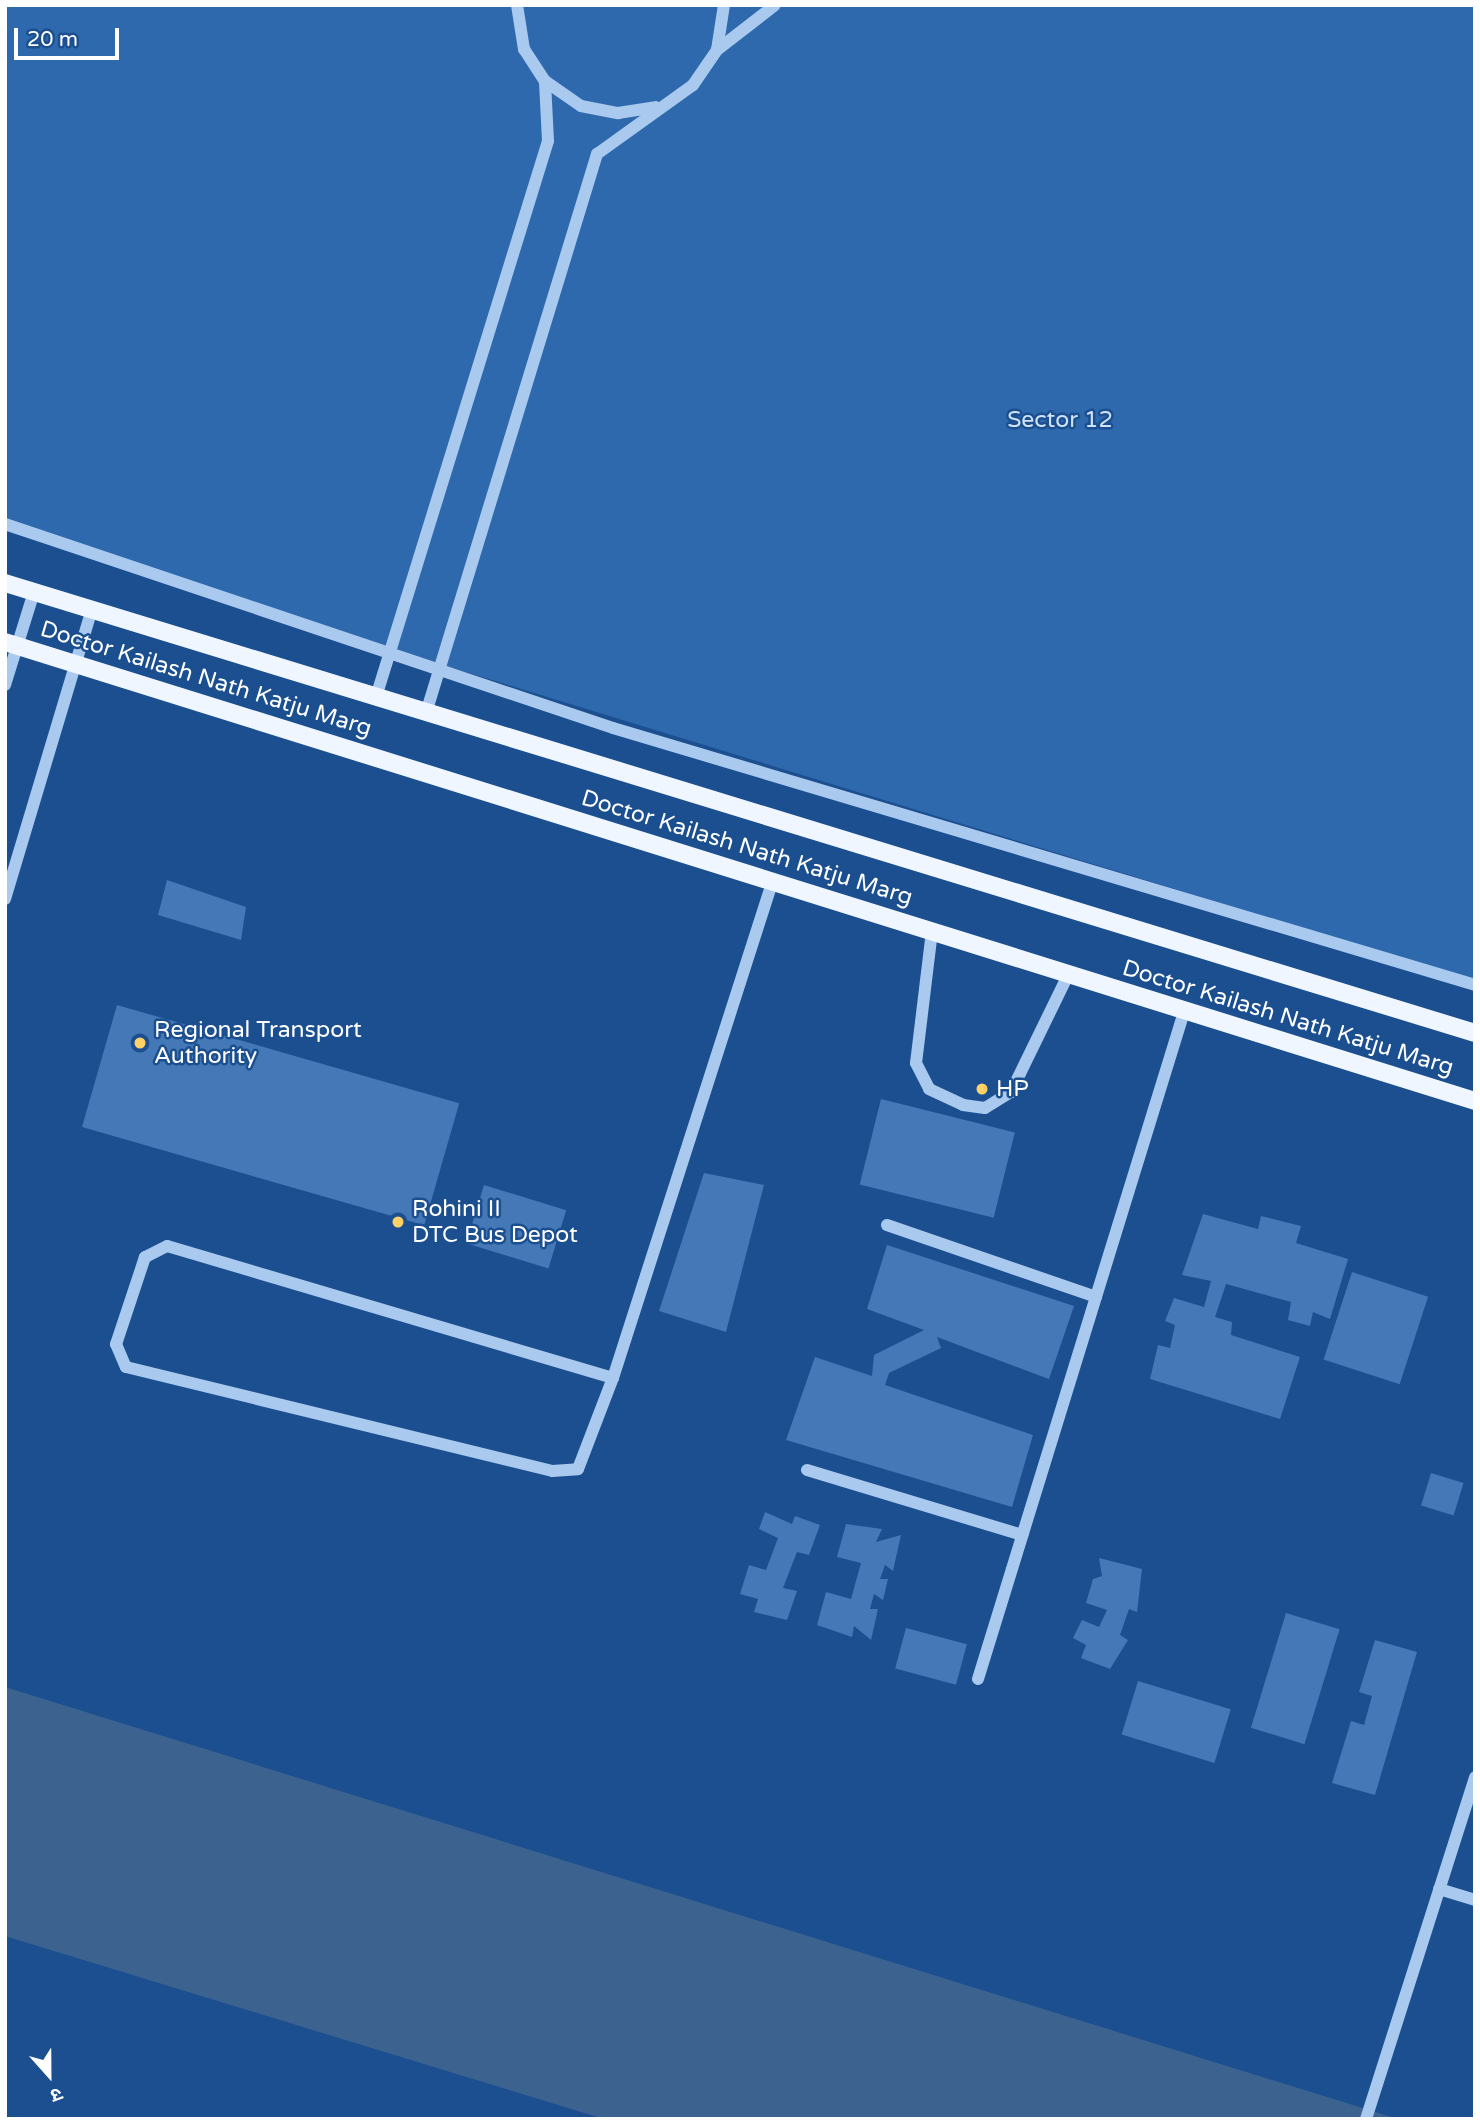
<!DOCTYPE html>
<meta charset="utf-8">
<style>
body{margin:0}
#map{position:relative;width:1480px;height:2124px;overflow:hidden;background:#1b4f8f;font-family:"Varela Round","Noto Sans Devanagari",sans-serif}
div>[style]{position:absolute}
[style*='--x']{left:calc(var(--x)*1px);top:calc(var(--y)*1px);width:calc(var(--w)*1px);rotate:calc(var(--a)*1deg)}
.green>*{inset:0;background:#2e69ad}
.water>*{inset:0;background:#3c6290}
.building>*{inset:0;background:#4478b7;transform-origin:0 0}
.minor>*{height:12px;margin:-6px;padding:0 6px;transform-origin:6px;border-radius:6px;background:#a9c9ee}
.major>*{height:18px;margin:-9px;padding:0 9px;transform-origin:9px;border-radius:9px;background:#f0f6ff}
.dots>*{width:19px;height:19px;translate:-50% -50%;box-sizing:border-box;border:4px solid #1b4f8f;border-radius:50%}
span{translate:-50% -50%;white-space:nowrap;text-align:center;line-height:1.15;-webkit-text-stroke:5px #1b4f8f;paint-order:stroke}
.park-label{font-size:23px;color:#cfe3fa}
.street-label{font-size:23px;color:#fff}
.poi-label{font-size:23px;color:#fff}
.left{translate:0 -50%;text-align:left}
.frame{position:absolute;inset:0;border:7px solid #fff;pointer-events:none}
.north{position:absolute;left:14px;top:2040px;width:70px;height:70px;-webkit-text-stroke:5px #1b4f8f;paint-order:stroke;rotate:159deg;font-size:19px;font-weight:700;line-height:28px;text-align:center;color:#fff}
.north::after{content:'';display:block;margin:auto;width:24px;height:32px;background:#fff;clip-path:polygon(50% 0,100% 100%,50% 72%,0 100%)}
.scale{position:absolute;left:14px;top:28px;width:105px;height:32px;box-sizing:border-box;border:4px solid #fff;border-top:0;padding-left:9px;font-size:21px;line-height:24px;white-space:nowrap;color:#fff;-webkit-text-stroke:5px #1b4f8f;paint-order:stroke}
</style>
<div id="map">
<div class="green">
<i style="clip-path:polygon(5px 5px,1475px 5px,1475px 981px,5px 531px)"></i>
</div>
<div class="water">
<i style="clip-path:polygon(5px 1687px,1398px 2119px,604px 2119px,5px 1936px)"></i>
</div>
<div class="building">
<i style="clip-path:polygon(167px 880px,246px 907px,241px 940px,158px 915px)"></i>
<i style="left:117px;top:1005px;width:356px;height:127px;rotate:16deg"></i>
<i style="left:881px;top:1099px;width:138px;height:88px;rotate:14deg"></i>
<i style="clip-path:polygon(704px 1173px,764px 1185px,726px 1332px,659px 1311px)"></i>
<i style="left:484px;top:1185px;width:86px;height:61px;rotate:17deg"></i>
<i style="clip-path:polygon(1203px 1214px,1258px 1229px,1261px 1216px,1301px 1226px,1296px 1243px,1348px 1259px,1330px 1319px,1313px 1312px,1310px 1326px,1288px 1320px,1291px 1302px,1226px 1284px,1215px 1317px,1232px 1322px,1231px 1335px,1300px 1357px,1280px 1419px,1150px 1379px,1158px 1345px,1170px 1348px,1175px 1325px,1165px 1321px,1174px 1298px,1204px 1307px,1211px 1281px,1182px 1275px)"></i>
<i style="clip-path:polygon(887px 1245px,1074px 1306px,1049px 1379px,937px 1337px,941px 1348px,889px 1373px,885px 1385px,1033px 1435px,1012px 1507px,786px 1440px,815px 1357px,872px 1376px,874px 1355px,924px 1330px,867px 1309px)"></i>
<i style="left:1352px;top:1272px;width:80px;height:92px;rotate:18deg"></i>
<i style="left:1431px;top:1473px;width:34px;height:34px;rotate:17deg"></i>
<i style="clip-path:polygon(765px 1512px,792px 1524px,795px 1516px,820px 1525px,809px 1555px,797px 1552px,783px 1588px,797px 1591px,787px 1620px,754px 1612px,758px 1599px,740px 1594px,749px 1565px,766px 1570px,778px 1538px,759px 1529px)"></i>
<i style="clip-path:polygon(846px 1524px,882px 1529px,876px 1542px,901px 1535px,893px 1571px,885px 1565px,880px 1579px,888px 1579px,883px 1600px,874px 1594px,870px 1609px,878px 1609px,871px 1640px,854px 1626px,852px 1637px,817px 1625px,826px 1592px,851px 1599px,861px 1563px,837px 1557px)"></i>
<i style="clip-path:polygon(1099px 1558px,1142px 1569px,1137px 1612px,1129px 1609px,1120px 1635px,1128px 1640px,1110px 1669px,1081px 1658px,1086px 1645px,1073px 1638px,1082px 1620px,1099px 1627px,1107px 1610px,1086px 1603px,1093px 1579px,1102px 1576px)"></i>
<i style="left:1286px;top:1613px;width:56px;height:120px;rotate:17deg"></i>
<i style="left:906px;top:1628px;width:63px;height:42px;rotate:15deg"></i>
<i style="clip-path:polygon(1375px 1640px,1417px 1652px,1375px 1795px,1332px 1783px,1351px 1721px,1364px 1725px,1372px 1696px,1359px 1692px)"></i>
<i style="left:1138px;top:1681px;width:97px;height:56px;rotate:17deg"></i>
</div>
<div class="minor">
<i style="--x:517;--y:5;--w:45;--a:81"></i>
<i style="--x:524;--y:49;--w:38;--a:57"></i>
<i style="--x:545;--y:81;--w:44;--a:34.8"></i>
<i style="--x:581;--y:106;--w:38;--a:11"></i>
<i style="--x:618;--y:113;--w:38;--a:-9"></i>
<i style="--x:717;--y:50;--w:73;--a:-37.8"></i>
<i style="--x:5;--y:524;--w:641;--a:18.55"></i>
<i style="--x:613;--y:728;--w:899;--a:16.6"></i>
<i style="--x:5;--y:685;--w:97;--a:-72.7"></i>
<i style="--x:376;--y:697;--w:582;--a:-72.81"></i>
<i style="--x:548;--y:141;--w:60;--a:-92.9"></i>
<i style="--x:426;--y:713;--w:585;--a:-72.99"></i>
<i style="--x:597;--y:154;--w:118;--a:-35.7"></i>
<i style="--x:693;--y:85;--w:42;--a:-55.6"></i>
<i style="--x:717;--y:50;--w:46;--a:-81.2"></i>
<i style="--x:5;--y:899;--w:303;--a:-73.3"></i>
<i style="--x:932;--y:931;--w:133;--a:96.9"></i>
<i style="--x:916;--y:1063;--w:29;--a:63"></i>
<i style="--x:929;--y:1089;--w:38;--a:25"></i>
<i style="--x:963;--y:1105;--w:22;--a:8"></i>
<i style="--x:985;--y:1108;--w:31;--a:-32"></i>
<i style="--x:1011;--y:1092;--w:130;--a:-64"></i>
<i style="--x:887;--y:1225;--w:221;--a:19"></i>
<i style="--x:613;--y:1378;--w:465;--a:-163.5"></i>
<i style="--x:167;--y:1246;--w:25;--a:153"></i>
<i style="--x:145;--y:1257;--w:92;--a:108.4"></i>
<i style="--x:116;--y:1344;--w:25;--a:67"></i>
<i style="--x:126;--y:1367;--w:439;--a:13.7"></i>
<i style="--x:552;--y:1471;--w:26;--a:-4"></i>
<i style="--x:578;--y:1469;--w:97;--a:-69"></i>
<i style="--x:613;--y:1378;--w:523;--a:-72.19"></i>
<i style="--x:807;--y:1470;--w:225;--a:16.8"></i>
<i style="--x:978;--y:1679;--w:698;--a:-72.84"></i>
<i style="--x:1439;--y:1889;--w:38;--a:17"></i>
<i style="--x:1366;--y:2119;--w:359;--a:-72.3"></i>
</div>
<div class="major">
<i style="--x:5;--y:583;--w:1537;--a:17.02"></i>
<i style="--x:5;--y:642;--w:1540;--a:17.34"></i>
</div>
<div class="dots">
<i style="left:140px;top:1043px;background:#ffd166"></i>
<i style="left:982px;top:1089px;background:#ffd166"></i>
<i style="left:398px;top:1222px;background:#ffd166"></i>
</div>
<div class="park-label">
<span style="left:1060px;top:420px">Sector 12</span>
</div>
<div class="street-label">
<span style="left:206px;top:679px;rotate:17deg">Doctor Kailash Nath Katju Marg</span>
<span style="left:747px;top:848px;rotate:17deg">Doctor Kailash Nath Katju Marg</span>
<span style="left:1288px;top:1018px;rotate:17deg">Doctor Kailash Nath Katju Marg</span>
</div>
<div class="poi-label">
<span class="left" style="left:154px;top:1043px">Regional Transport<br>Authority</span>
<span class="left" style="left:996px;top:1089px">HP</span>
<span class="left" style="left:412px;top:1222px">Rohini II<br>DTC Bus Depot</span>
</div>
<div class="frame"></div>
<div class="north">उ</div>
<div class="scale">20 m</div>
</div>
